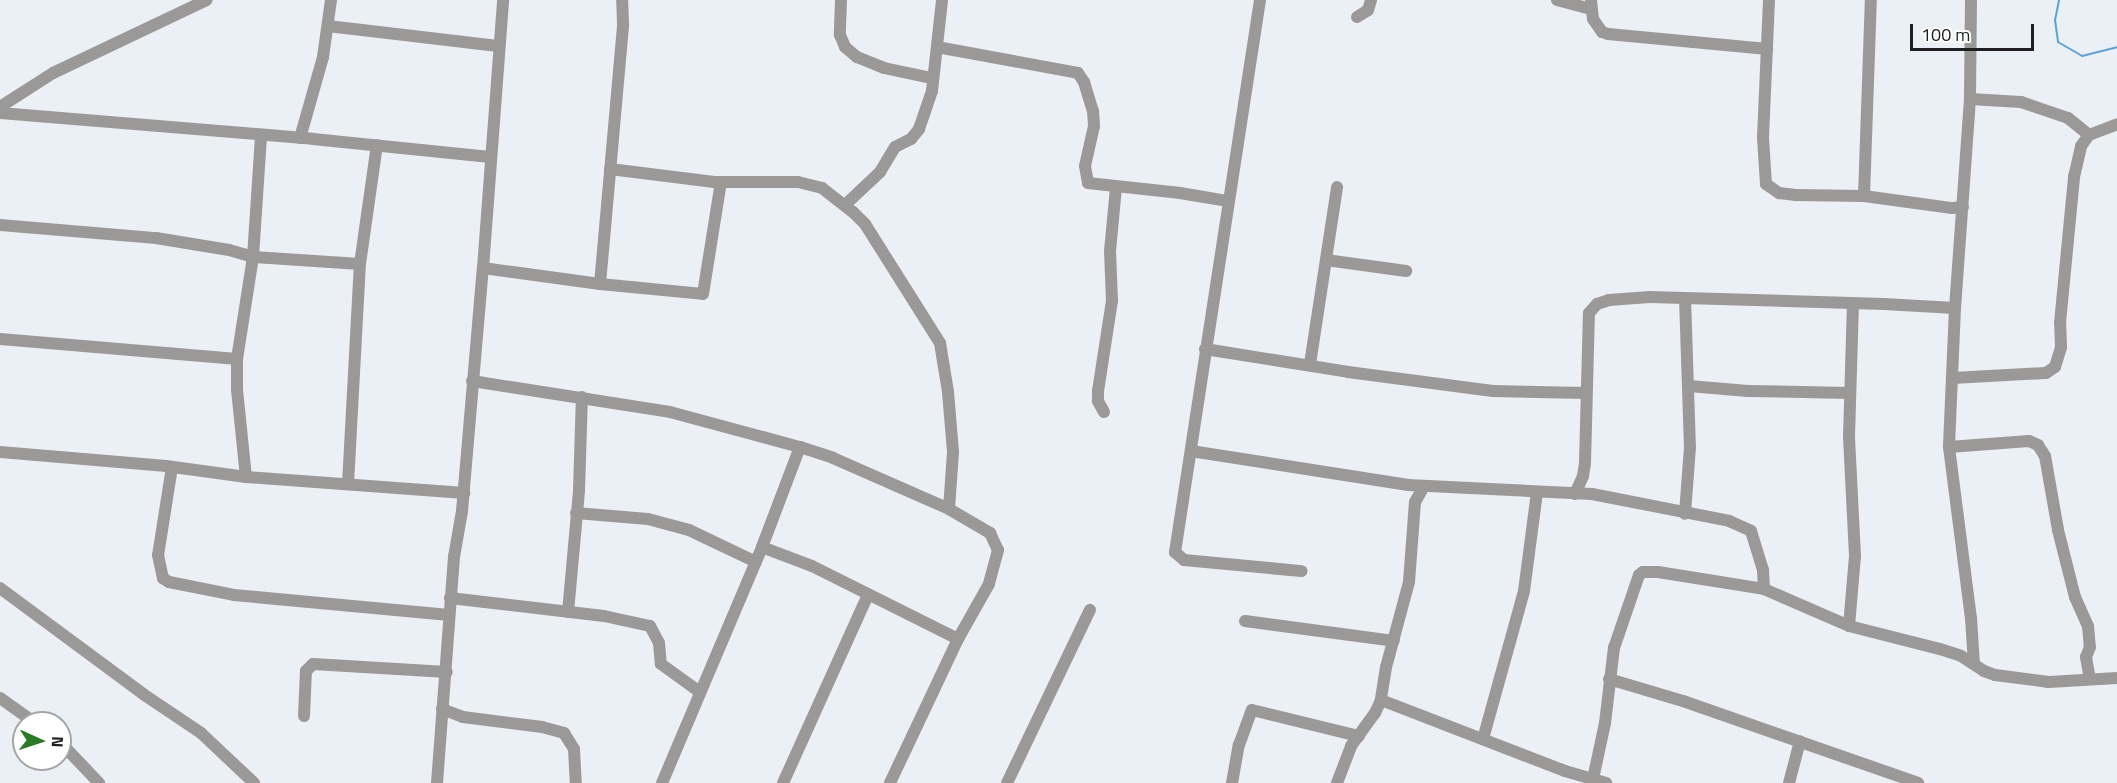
<!DOCTYPE html>
<style>
body{margin:0}
#map{position:relative;width:2117px;height:783px;overflow:hidden;background:#ebf0f6;font-family:"Titillium Web",sans-serif}
div>[style]{position:absolute}
[style*='--x']{left:calc(var(--x)*1px);top:calc(var(--y)*1px);width:calc(var(--w)*1px);rotate:calc(var(--a)*1deg)}
.stream>*{height:2px;margin:-1px;padding:0 1px;transform-origin:1px;border-radius:1px;background:#5aa2db}
.minor>*{height:12px;margin:-6px;padding:0 6px;transform-origin:6px;border-radius:6px;background:#9b9997}
span{translate:-50% -50%;white-space:nowrap;text-align:center;line-height:1.15;-webkit-text-stroke:5px #fff;paint-order:stroke}
.north{position:absolute;left:12px;top:711px;width:60px;height:60px;box-sizing:border-box;background:#fff;border:2px solid #a5a5a6;border-radius:50%;rotate:93deg;font-size:16px;font-weight:700;line-height:24px;text-align:center;color:#1d1f21}
.north::after{content:'';display:block;margin:auto;width:21px;height:27px;background:#2a7b25;clip-path:polygon(50% 0,100% 100%,50% 72%,0 100%)}
.scale{position:absolute;left:1910px;top:24px;width:124px;height:27px;box-sizing:border-box;border:3px solid #1d1f21;border-top:0;padding-left:8px;font-size:18px;line-height:21px;white-space:nowrap;color:#1d1f21;-webkit-text-stroke:4px #fff;paint-order:stroke}
</style>
<div id="map">
<div class="stream">
<i style="--x:2059;--y:0;--w:20;--a:101"></i>
<i style="--x:2055;--y:20;--w:22;--a:82"></i>
<i style="--x:2058;--y:42;--w:28;--a:30"></i>
<i style="--x:2082;--y:56;--w:36;--a:-14"></i>
</div>
<div class="minor">
<i style="--x:841;--y:0;--w:35;--a:92"></i>
<i style="--x:840;--y:35;--w:13;--a:67"></i>
<i style="--x:845;--y:47;--w:16;--a:40"></i>
<i style="--x:857;--y:57;--w:29;--a:22"></i>
<i style="--x:884;--y:68;--w:49;--a:11.8"></i>
<i style="--x:1260;--y:0;--w:559;--a:98.75"></i>
<i style="--x:1175;--y:552;--w:12;--a:42"></i>
<i style="--x:1184;--y:560;--w:118;--a:5.4"></i>
<i style="--x:1557;--y:0;--w:34;--a:15"></i>
<i style="--x:1591;--y:0;--w:19;--a:84"></i>
<i style="--x:1593;--y:19;--w:16;--a:55"></i>
<i style="--x:1602;--y:32;--w:6;--a:18"></i>
<i style="--x:1608;--y:34;--w:160;--a:5.4"></i>
<i style="--x:1769;--y:0;--w:138;--a:92.5"></i>
<i style="--x:1763;--y:138;--w:46;--a:86.3"></i>
<i style="--x:1766;--y:184;--w:16;--a:35"></i>
<i style="--x:1779;--y:193;--w:17;--a:7"></i>
<i style="--x:1796;--y:195;--w:68;--a:0.8"></i>
<i style="--x:1864;--y:196;--w:89;--a:7.8"></i>
<i style="--x:1952;--y:208;--w:11;--a:-5"></i>
<i style="--x:1971;--y:0;--w:99;--a:90.6"></i>
<i style="--x:1970;--y:99;--w:210;--a:94.1"></i>
<i style="--x:1955;--y:308;--w:139;--a:92.5"></i>
<i style="--x:1949;--y:447;--w:172;--a:82.7"></i>
<i style="--x:1971;--y:618;--w:46;--a:86.3"></i>
<i style="--x:1357;--y:17;--w:13;--a:-32"></i>
<i style="--x:1368;--y:10;--w:10;--a:-73"></i>
<i style="--x:328;--y:26;--w:171;--a:6.7"></i>
<i style="--x:937;--y:47;--w:143;--a:10.4"></i>
<i style="--x:1078;--y:73;--w:11;--a:56"></i>
<i style="--x:1084;--y:82;--w:30;--a:73"></i>
<i style="--x:1093;--y:111;--w:15;--a:86"></i>
<i style="--x:1094;--y:126;--w:41;--a:102.7"></i>
<i style="--x:1085;--y:166;--w:17;--a:80"></i>
<i style="--x:1088;--y:183;--w:93;--a:6.2"></i>
<i style="--x:1180;--y:193;--w:49;--a:9.5"></i>
<i style="--x:1970;--y:99;--w:51;--a:3.4"></i>
<i style="--x:2021;--y:102;--w:50;--a:18.8"></i>
<i style="--x:2068;--y:118;--w:27;--a:39"></i>
<i style="--x:0;--y:107;--w:63;--a:-32.7"></i>
<i style="--x:53;--y:73;--w:170;--a:-25.4"></i>
<i style="--x:0;--y:113;--w:314;--a:4.7"></i>
<i style="--x:313;--y:139;--w:178;--a:5.8"></i>
<i style="--x:300;--y:138;--w:84;--a:-74.1"></i>
<i style="--x:323;--y:57;--w:58;--a:-82"></i>
<i style="--x:610;--y:169;--w:105;--a:7.1"></i>
<i style="--x:714;--y:182;--w:84;--a:0"></i>
<i style="--x:798;--y:182;--w:25;--a:14"></i>
<i style="--x:822;--y:188;--w:39;--a:38"></i>
<i style="--x:853;--y:212;--w:17;--a:45"></i>
<i style="--x:865;--y:224;--w:141;--a:57.8"></i>
<i style="--x:940;--y:343;--w:50;--a:80.7"></i>
<i style="--x:948;--y:392;--w:60;--a:85.2"></i>
<i style="--x:953;--y:452;--w:57;--a:94"></i>
<i style="--x:1864;--y:196;--w:196;--a:-88"></i>
<i style="--x:845;--y:205;--w:48;--a:-43.3"></i>
<i style="--x:880;--y:172;--w:29;--a:-59"></i>
<i style="--x:895;--y:147;--w:18;--a:-27"></i>
<i style="--x:911;--y:139;--w:13;--a:-51"></i>
<i style="--x:919;--y:129;--w:40;--a:-71.1"></i>
<i style="--x:932;--y:91;--w:92;--a:-83.7"></i>
<i style="--x:0;--y:225;--w:157;--a:4.8"></i>
<i style="--x:156;--y:238;--w:74;--a:9.3"></i>
<i style="--x:229;--y:250;--w:25;--a:16"></i>
<i style="--x:253;--y:257;--w:107;--a:3.7"></i>
<i style="--x:1326;--y:260;--w:81;--a:7.8"></i>
<i style="--x:483;--y:268;--w:118;--a:7.8"></i>
<i style="--x:600;--y:284;--w:103;--a:5.5"></i>
<i style="--x:703;--y:294;--w:113;--a:-80.9"></i>
<i style="--x:600;--y:284;--w:261;--a:-84.9"></i>
<i style="--x:623;--y:24;--w:24;--a:-92"></i>
<i style="--x:1685;--y:298;--w:149;--a:88.1"></i>
<i style="--x:1690;--y:447;--w:67;--a:94.3"></i>
<i style="--x:0;--y:339;--w:238;--a:4.8"></i>
<i style="--x:1205;--y:349;--w:145;--a:9.1"></i>
<i style="--x:1348;--y:372;--w:146;--a:7.5"></i>
<i style="--x:1493;--y:391;--w:93;--a:1.2"></i>
<i style="--x:1310;--y:364;--w:179;--a:-81.3"></i>
<i style="--x:1953;--y:378;--w:93;--a:-3.1"></i>
<i style="--x:2046;--y:373;--w:11;--a:-34"></i>
<i style="--x:2055;--y:367;--w:21;--a:-73"></i>
<i style="--x:2061;--y:347;--w:24;--a:-92"></i>
<i style="--x:2060;--y:323;--w:147;--a:-84.5"></i>
<i style="--x:2074;--y:177;--w:32;--a:-77"></i>
<i style="--x:2081;--y:146;--w:14;--a:-54"></i>
<i style="--x:2089;--y:135;--w:30;--a:-21"></i>
<i style="--x:472;--y:381;--w:200;--a:8.9"></i>
<i style="--x:670;--y:412;--w:135;--a:15.1"></i>
<i style="--x:800;--y:447;--w:35;--a:18"></i>
<i style="--x:833;--y:458;--w:127;--a:23.7"></i>
<i style="--x:949;--y:509;--w:48;--a:30.3"></i>
<i style="--x:990;--y:533;--w:19;--a:65"></i>
<i style="--x:998;--y:550;--w:35;--a:105"></i>
<i style="--x:989;--y:584;--w:63;--a:119.4"></i>
<i style="--x:958;--y:639;--w:159;--a:115.3"></i>
<i style="--x:1689;--y:386;--w:59;--a:4.8"></i>
<i style="--x:1748;--y:391;--w:102;--a:1.1"></i>
<i style="--x:1104;--y:412;--w:13;--a:-119"></i>
<i style="--x:1098;--y:401;--w:10;--a:-90"></i>
<i style="--x:1098;--y:391;--w:91;--a:-81.2"></i>
<i style="--x:1112;--y:301;--w:50;--a:-92.3"></i>
<i style="--x:1110;--y:251;--w:64;--a:-84.6"></i>
<i style="--x:1949;--y:447;--w:80;--a:-4.3"></i>
<i style="--x:2029;--y:441;--w:10;--a:24"></i>
<i style="--x:2038;--y:445;--w:13;--a:58"></i>
<i style="--x:2045;--y:456;--w:75;--a:80"></i>
<i style="--x:2058;--y:530;--w:69;--a:75.8"></i>
<i style="--x:2075;--y:597;--w:32;--a:66"></i>
<i style="--x:2088;--y:626;--w:21;--a:85"></i>
<i style="--x:2090;--y:647;--w:11;--a:112"></i>
<i style="--x:2086;--y:657;--w:22;--a:80"></i>
<i style="--x:1191;--y:451;--w:220;--a:8.9"></i>
<i style="--x:1408;--y:485;--w:184;--a:2.8"></i>
<i style="--x:1592;--y:494;--w:140;--a:11.1"></i>
<i style="--x:1729;--y:521;--w:24;--a:24"></i>
<i style="--x:1751;--y:531;--w:41;--a:72.9"></i>
<i style="--x:1763;--y:570;--w:19;--a:87"></i>
<i style="--x:1764;--y:589;--w:93;--a:23.5"></i>
<i style="--x:1849;--y:626;--w:94;--a:14.2"></i>
<i style="--x:1940;--y:649;--w:22;--a:18"></i>
<i style="--x:1961;--y:656;--w:27;--a:33"></i>
<i style="--x:1984;--y:671;--w:12;--a:20"></i>
<i style="--x:1995;--y:675;--w:54;--a:7.4"></i>
<i style="--x:2049;--y:682;--w:68;--a:-3.4"></i>
<i style="--x:0;--y:452;--w:167;--a:4.8"></i>
<i style="--x:166;--y:466;--w:81;--a:7.8"></i>
<i style="--x:246;--y:477;--w:219;--a:4.2"></i>
<i style="--x:172;--y:467;--w:89;--a:99"></i>
<i style="--x:158;--y:555;--w:24;--a:78"></i>
<i style="--x:163;--y:578;--w:7;--a:34"></i>
<i style="--x:169;--y:582;--w:66;--a:11.3"></i>
<i style="--x:234;--y:595;--w:216;--a:5.3"></i>
<i style="--x:246;--y:477;--w:87;--a:-95.9"></i>
<i style="--x:237;--y:390;--w:31;--a:-90"></i>
<i style="--x:237;--y:359;--w:103;--a:-81.1"></i>
<i style="--x:253;--y:257;--w:122;--a:-86.2"></i>
<i style="--x:348;--y:484;--w:220;--a:-86.9"></i>
<i style="--x:360;--y:264;--w:120;--a:-81.9"></i>
<i style="--x:1424;--y:486;--w:18;--a:119"></i>
<i style="--x:1415;--y:502;--w:80;--a:94.3"></i>
<i style="--x:1409;--y:582;--w:88;--a:105.1"></i>
<i style="--x:1386;--y:667;--w:33;--a:99"></i>
<i style="--x:1381;--y:700;--w:197;--a:21.1"></i>
<i style="--x:1565;--y:771;--w:43;--a:16.3"></i>
<i style="--x:1575;--y:494;--w:20;--a:-66"></i>
<i style="--x:1583;--y:476;--w:13;--a:-81"></i>
<i style="--x:1585;--y:463;--w:150;--a:-88.5"></i>
<i style="--x:1589;--y:313;--w:12;--a:-48"></i>
<i style="--x:1597;--y:304;--w:13;--a:-18"></i>
<i style="--x:1609;--y:300;--w:41;--a:-4.2"></i>
<i style="--x:1650;--y:297;--w:234;--a:1.7"></i>
<i style="--x:1884;--y:304;--w:71;--a:3.2"></i>
<i style="--x:576;--y:513;--w:72;--a:4.8"></i>
<i style="--x:648;--y:519;--w:42;--a:15"></i>
<i style="--x:689;--y:530;--w:74;--a:25.5"></i>
<i style="--x:762;--y:547;--w:53;--a:20.8"></i>
<i style="--x:812;--y:566;--w:163;--a:26.6"></i>
<i style="--x:0;--y:588;--w:178;--a:36.5"></i>
<i style="--x:143;--y:694;--w:70;--a:33.9"></i>
<i style="--x:201;--y:733;--w:73;--a:43.3"></i>
<i style="--x:450;--y:598;--w:155;--a:6.7"></i>
<i style="--x:604;--y:616;--w:47;--a:12.3"></i>
<i style="--x:650;--y:626;--w:19;--a:62"></i>
<i style="--x:659;--y:643;--w:21;--a:85"></i>
<i style="--x:661;--y:664;--w:48;--a:35.7"></i>
<i style="--x:568;--y:612;--w:122;--a:-84.8"></i>
<i style="--x:579;--y:490;--w:93;--a:-88.2"></i>
<i style="--x:1245;--y:621;--w:150;--a:7.6"></i>
<i style="--x:1849;--y:626;--w:70;--a:-85.1"></i>
<i style="--x:1855;--y:556;--w:119;--a:-92.9"></i>
<i style="--x:1849;--y:437;--w:133;--a:-88.3"></i>
<i style="--x:1609;--y:679;--w:77;--a:16.6"></i>
<i style="--x:1683;--y:701;--w:249;--a:19.2"></i>
<i style="--x:0;--y:698;--w:43;--a:35.5"></i>
<i style="--x:442;--y:709;--w:22;--a:21"></i>
<i style="--x:463;--y:717;--w:80;--a:7.2"></i>
<i style="--x:542;--y:727;--w:23;--a:15"></i>
<i style="--x:564;--y:733;--w:19;--a:58"></i>
<i style="--x:574;--y:749;--w:34;--a:87"></i>
<i style="--x:304;--y:716;--w:45;--a:-87.5"></i>
<i style="--x:306;--y:671;--w:10;--a:-45"></i>
<i style="--x:313;--y:664;--w:134;--a:3.4"></i>
<i style="--x:1483;--y:739;--w:154;--a:-74.5"></i>
<i style="--x:1524;--y:591;--w:100;--a:-82.5"></i>
<i style="--x:60;--y:742;--w:57;--a:46.4"></i>
<i style="--x:1593;--y:779;--w:57;--a:-77.9"></i>
<i style="--x:1605;--y:723;--w:76;--a:-83.2"></i>
<i style="--x:1614;--y:648;--w:77;--a:-71.1"></i>
<i style="--x:1639;--y:575;--w:5;--a:-37"></i>
<i style="--x:1643;--y:572;--w:15;--a:0"></i>
<i style="--x:1658;--y:572;--w:107;--a:9.1"></i>
<i style="--x:437;--y:783;--w:227;--a:-85.7"></i>
<i style="--x:454;--y:557;--w:47;--a:-80.1"></i>
<i style="--x:462;--y:511;--w:244;--a:-85.1"></i>
<i style="--x:483;--y:268;--w:269;--a:-85.7"></i>
<i style="--x:662;--y:783;--w:256;--a:-67"></i>
<i style="--x:762;--y:547;--w:107;--a:-69.2"></i>
<i style="--x:783;--y:783;--w:206;--a:-65.7"></i>
<i style="--x:1007;--y:783;--w:192;--a:-64.4"></i>
<i style="--x:1232;--y:783;--w:39;--a:-80"></i>
<i style="--x:1239;--y:745;--w:37;--a:-70"></i>
<i style="--x:1252;--y:710;--w:110;--a:13.7"></i>
<i style="--x:1337;--y:783;--w:40;--a:-69"></i>
<i style="--x:1351;--y:746;--w:41;--a:-54"></i>
<i style="--x:1375;--y:713;--w:14;--a:-65"></i>
<i style="--x:1789;--y:783;--w:43;--a:-75.3"></i>
</div>
<div class="north">N</div>
<div class="scale">100 m</div>
</div>
